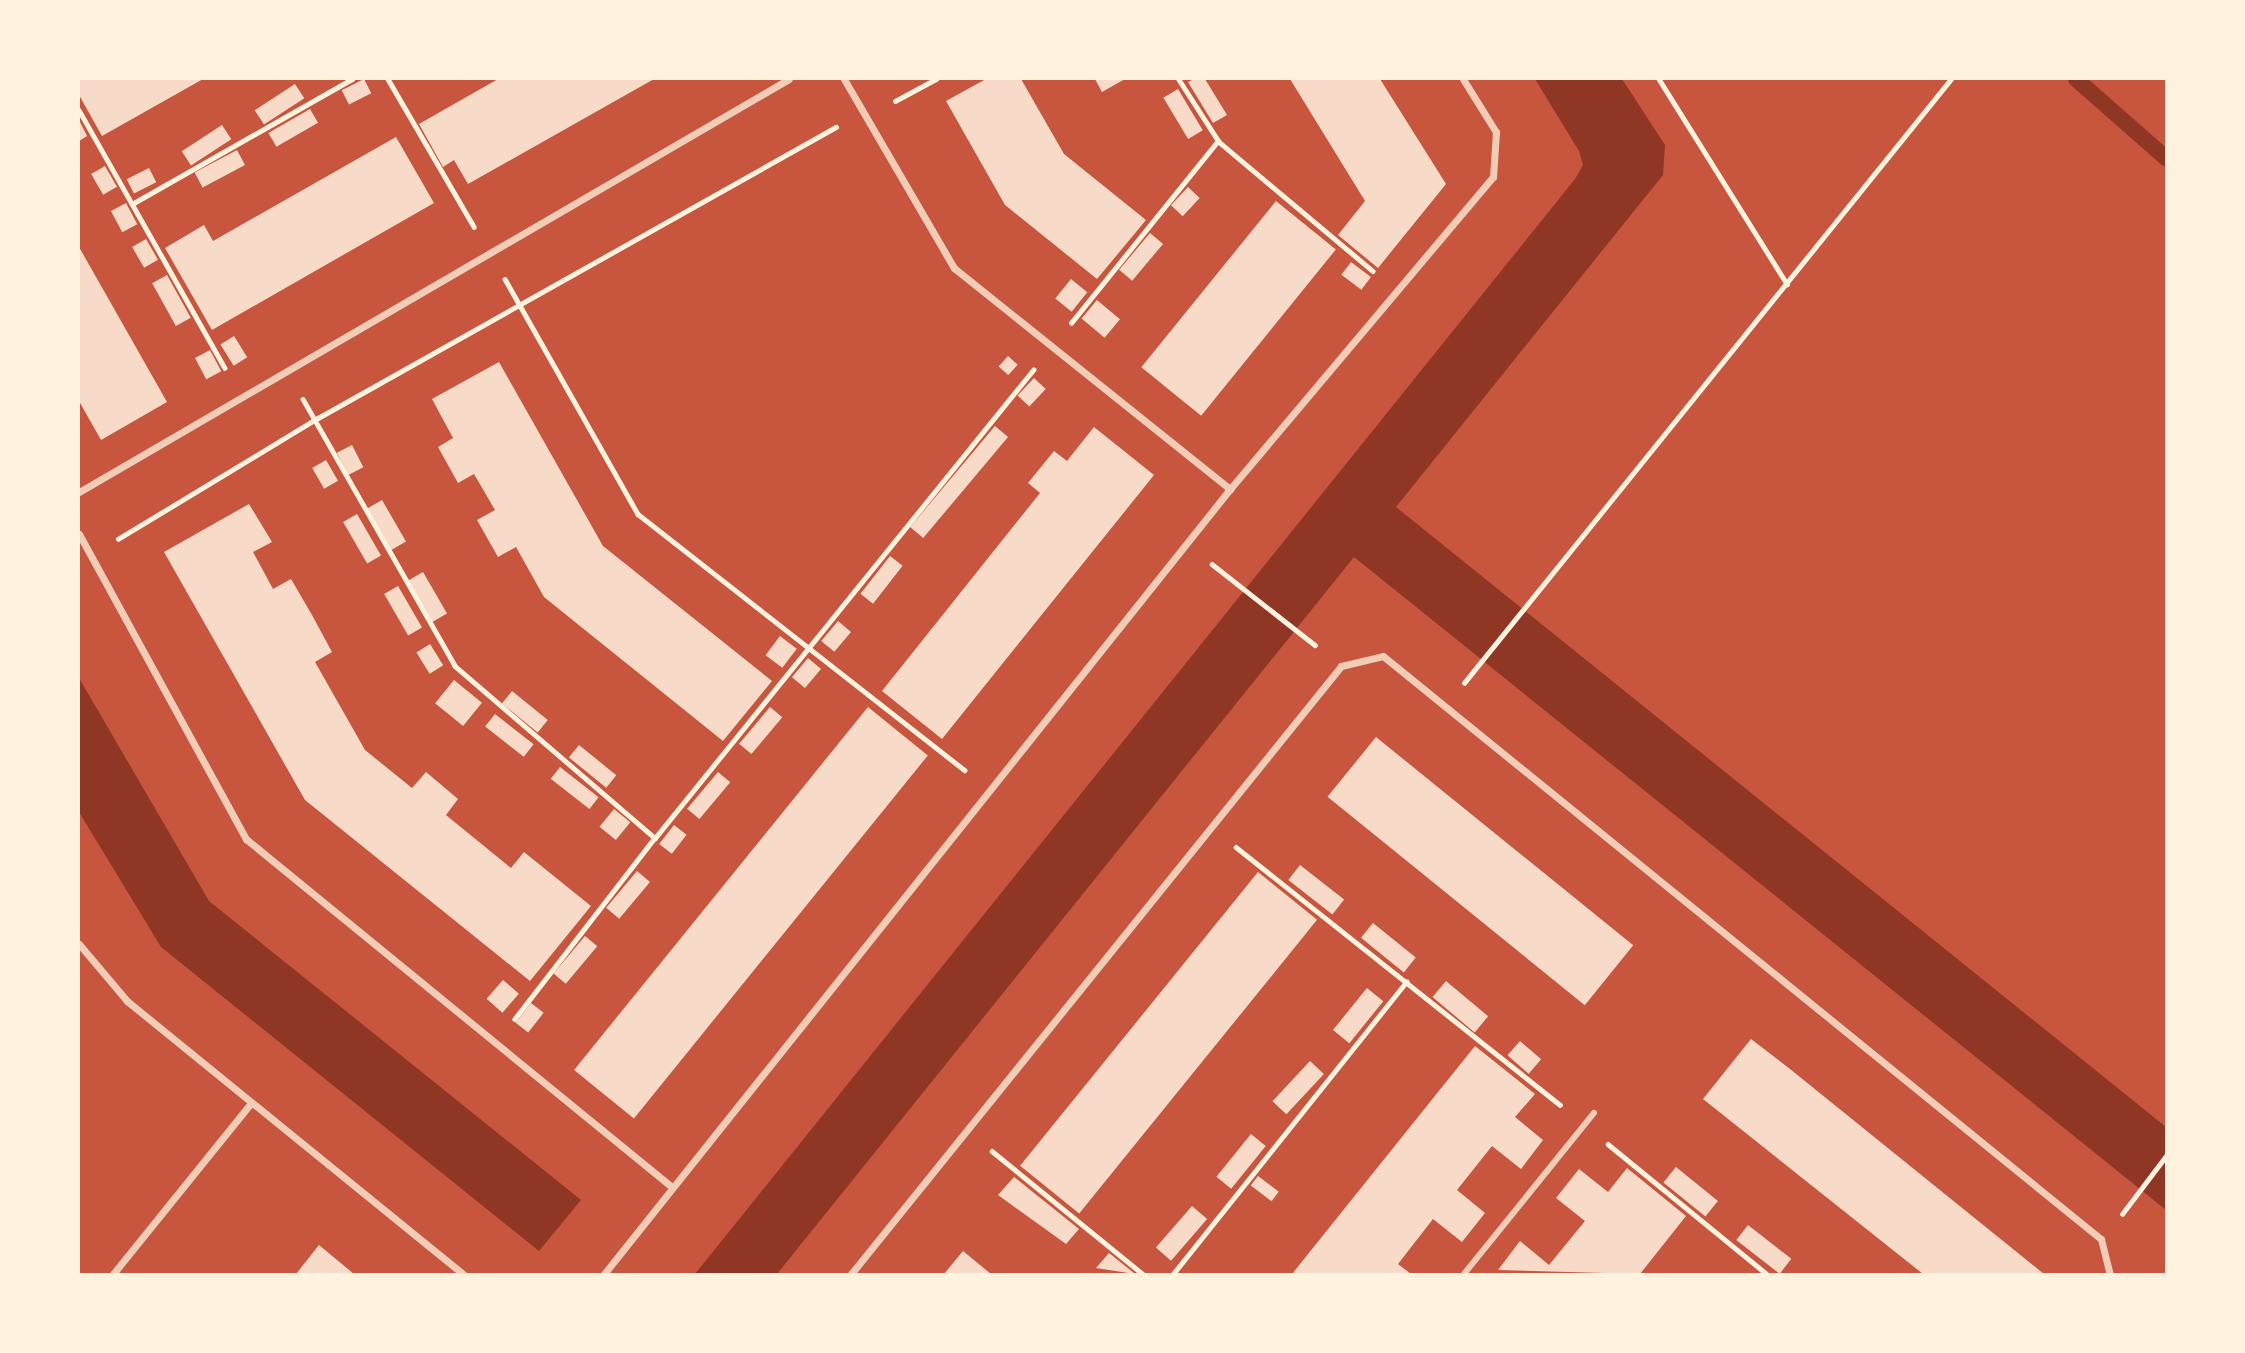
<!DOCTYPE html>
<style>
body{margin:0}
#map{position:relative;width:2245px;height:1353px;overflow:hidden;background:#c8553d;font-family:Overpass,sans-serif}
div>[style]{position:absolute}
[style*='--x']{left:calc(var(--x)*1px);top:calc(var(--y)*1px);width:calc(var(--w)*1px);rotate:calc(var(--a)*1deg)}
.water>*{inset:0;background:#8f3625}
.stream>*{height:16px;margin:-8px;padding:0 8px;transform-origin:8px;border-radius:8px;background:#8f3625}
.building>*{inset:0;background:#f7dbc8;transform-origin:0 0}
.path>*{height:4.5px;margin:-2.25px;padding:0 2.25px;transform-origin:2.25px;border-radius:2.25px;background:#fff3e0}
.pedestrian>*{height:6px;margin:-3px;padding:0 3px;transform-origin:3px;border-radius:3px;background:#f1ccb7}
.minor>*{height:7px;margin:-3.5px;padding:0 3.5px;transform-origin:3.5px;border-radius:3.5px;background:#f1ccb7}
span{translate:-50% -50%;white-space:nowrap;text-align:center;line-height:1.15;-webkit-text-stroke:7px #fff3e0;paint-order:stroke}
.frame{position:absolute;inset:0;border:80px solid #fff3e0;pointer-events:none}
</style>
<div id="map">
<div class="water">
<i style="clip-path:polygon(1535px 79px,1622px 79px,1665px 145px,1663px 175px,1396px 507px,2166px 1127px,2166px 1210px,1354px 557px,777px 1274px,695px 1274px,1575px 179px,1583px 165px,1579px 151px)"></i>
<i style="clip-path:polygon(79px 678px,209px 901px,581px 1200px,539px 1251px,161px 947px,79px 812px)"></i>
</div>
<div class="stream">
<i style="--x:2076;--y:79;--w:120;--a:41.3"></i>
</div>
<div class="building">
<i style="clip-path:polygon(79px 79px,203px 79px,102px 136px,79px 95px)"></i>
<i style="left:364px;top:79px;width:16px;height:25px;rotate:63deg"></i>
<i style="clip-path:polygon(498px 79px,654px 79px,468px 184px,454px 160px,443px 167px,419px 124px)"></i>
<i style="clip-path:polygon(986px 79px,1021px 79px,1064px 154px,1146px 220px,1097px 279px,1005px 205px,946px 101px)"></i>
<i style="clip-path:polygon(1095px 79px,1125px 79px,1102px 92px)"></i>
<i style="clip-path:polygon(1194px 79px,1205px 79px,1227px 115px,1213px 123px,1188px 82px)"></i>
<i style="clip-path:polygon(1290px 79px,1380px 79px,1446px 184px,1378px 268px,1338px 235px,1365px 201px)"></i>
<i style="left:295px;top:84px;width:17px;height:48px;rotate:57deg"></i>
<i style="left:1178px;top:89px;width:48px;height:17px;rotate:59deg"></i>
<i style="left:310px;top:109px;width:16px;height:48px;rotate:60deg"></i>
<i style="clip-path:polygon(79px 120px,87px 136px,79px 141px)"></i>
<i style="left:222px;top:125px;width:17px;height:48px;rotate:57deg"></i>
<i style="clip-path:polygon(396px 137px,434px 203px,212px 330px,165px 248px,204px 225px,213px 241px)"></i>
<i style="left:237px;top:150px;width:17px;height:48px;rotate:62deg"></i>
<i style="left:105px;top:166px;width:24px;height:16px;rotate:60deg"></i>
<i style="left:149px;top:168px;width:16px;height:25px;rotate:63deg"></i>
<i style="left:1188px;top:187px;width:16px;height:25px;rotate:43deg"></i>
<i style="left:1276px;top:201px;width:77px;height:214px;rotate:39deg"></i>
<i style="left:126px;top:203px;width:24px;height:17px;rotate:62deg"></i>
<i style="left:1150px;top:233px;width:17px;height:48px;rotate:40deg"></i>
<i style="left:146px;top:239px;width:24px;height:16px;rotate:60deg"></i>
<i style="clip-path:polygon(79px 247px,167px 402px,101px 440px,79px 401px)"></i>
<i style="left:1351px;top:262px;width:25px;height:16px;rotate:37deg"></i>
<i style="left:167px;top:275px;width:49px;height:17px;rotate:61deg"></i>
<i style="left:1071px;top:279px;width:21px;height:25px;rotate:39deg"></i>
<i style="left:1097px;top:300px;width:30px;height:24px;rotate:40deg"></i>
<i style="left:234px;top:336px;width:25px;height:16px;rotate:58deg"></i>
<i style="left:210px;top:350px;width:24px;height:17px;rotate:62deg"></i>
<i style="left:1008px;top:356px;width:13px;height:14px;rotate:42deg"></i>
<i style="clip-path:polygon(499px 362px,603px 546px,772px 681px,723px 741px,544px 597px,516px 547px,498px 557px,477px 520px,495px 510px,474px 474px,458px 483px,438px 447px,453px 438px,432px 399px)"></i>
<i style="left:1034px;top:378px;width:16px;height:24px;rotate:43deg"></i>
<i style="left:995px;top:426px;width:17px;height:132px;rotate:40deg"></i>
<i style="clip-path:polygon(1094px 427px,1154px 475px,942px 739px,882px 691px,1040px 493px,1028px 483px,1054px 451px,1067px 461px)"></i>
<i style="left:352px;top:445px;width:25px;height:17px;rotate:63deg"></i>
<i style="left:326px;top:460px;width:24px;height:16px;rotate:60deg"></i>
<i style="left:382px;top:500px;width:48px;height:17px;rotate:60deg"></i>
<i style="clip-path:polygon(249px 504px,272px 542px,253px 552px,273px 589px,291px 579px,312px 615px,332px 652px,315px 662px,365px 750px,412px 788px,426px 772px,458px 799px,446px 815px,511px 868px,524px 852px,591px 906px,530px 981px,305px 800px,164px 552px)"></i>
<i style="left:357px;top:514px;width:48px;height:16px;rotate:60deg"></i>
<i style="left:890px;top:556px;width:16px;height:48px;rotate:38deg"></i>
<i style="left:423px;top:572px;width:48px;height:17px;rotate:60deg"></i>
<i style="left:398px;top:586px;width:48px;height:16px;rotate:60deg"></i>
<i style="left:838px;top:621px;width:17px;height:26px;rotate:40deg"></i>
<i style="left:780px;top:636px;width:21px;height:24px;rotate:37deg"></i>
<i style="left:430px;top:644px;width:25px;height:16px;rotate:58deg"></i>
<i style="left:808px;top:658px;width:17px;height:25px;rotate:40deg"></i>
<i style="left:454px;top:680px;width:36px;height:30px;rotate:39deg"></i>
<i style="left:512px;top:691px;width:46px;height:16px;rotate:39deg"></i>
<i style="left:770px;top:707px;width:16px;height:48px;rotate:40deg"></i>
<i style="left:868px;top:707px;width:77px;height:467px;rotate:39deg"></i>
<i style="left:495px;top:714px;width:49px;height:16px;rotate:38deg"></i>
<i style="left:1376px;top:737px;width:331px;height:77px;rotate:39deg"></i>
<i style="left:579px;top:745px;width:48px;height:16px;rotate:39deg"></i>
<i style="left:560px;top:767px;width:49px;height:15px;rotate:38deg"></i>
<i style="left:718px;top:772px;width:16px;height:48px;rotate:40deg"></i>
<i style="left:614px;top:809px;width:21px;height:23px;rotate:39deg"></i>
<i style="left:674px;top:825px;width:16px;height:24px;rotate:38deg"></i>
<i style="left:1300px;top:865px;width:56px;height:19px;rotate:38deg"></i>
<i style="left:637px;top:871px;width:17px;height:48px;rotate:40deg"></i>
<i style="left:1258px;top:872px;width:76px;height:378px;rotate:39deg"></i>
<i style="left:1373px;top:923px;width:55px;height:19px;rotate:39deg"></i>
<i style="left:585px;top:936px;width:16px;height:49px;rotate:40deg"></i>
<i style="left:503px;top:980px;width:21px;height:25px;rotate:41deg"></i>
<i style="left:1446px;top:981px;width:55px;height:21px;rotate:40deg"></i>
<i style="left:1367px;top:988px;width:21px;height:54px;rotate:39deg"></i>
<i style="left:531px;top:1003px;width:16px;height:25px;rotate:38deg"></i>
<i style="clip-path:polygon(1751px 1039px,1790px 1069px,2044px 1274px,1923px 1274px,1703px 1099px)"></i>
<i style="left:1520px;top:1041px;width:28px;height:19px;rotate:41deg"></i>
<i style="clip-path:polygon(1475px 1046px,1535px 1094px,1515px 1117px,1543px 1140px,1521px 1169px,1492px 1146px,1457px 1190px,1485px 1213px,1462px 1242px,1433px 1219px,1398px 1264px,1411px 1274px,1292px 1274px)"></i>
<i style="left:1310px;top:1061px;width:19px;height:55px;rotate:43deg"></i>
<i style="left:1251px;top:1134px;width:19px;height:55px;rotate:39deg"></i>
<i style="left:1676px;top:1167px;width:54px;height:20px;rotate:39deg"></i>
<i style="clip-path:polygon(1627px 1168px,1686px 1216px,1640px 1274px,1498px 1270px,1520px 1241px,1549px 1265px,1585px 1221px,1556px 1198px,1579px 1169px,1608px 1192px)"></i>
<i style="left:1258px;top:1176px;width:26px;height:12px;rotate:37deg"></i>
<i style="clip-path:polygon(1014px 1177px,1079px 1229px,1066px 1244px,998px 1195px)"></i>
<i style="left:1192px;top:1206px;width:20px;height:55px;rotate:41deg"></i>
<i style="left:1748px;top:1225px;width:55px;height:19px;rotate:38deg"></i>
<i style="clip-path:polygon(319px 1245px,354px 1274px,296px 1274px)"></i>
<i style="clip-path:polygon(963px 1251px,991px 1274px,944px 1274px)"></i>
<i style="clip-path:polygon(1109px 1253px,1129px 1269px,1135px 1274px,1096px 1268px)"></i>
</div>
<div class="path">
<i style="--x:388;--y:79;--w:171;--a:59.8"></i>
<i style="--x:1659;--y:79;--w:242;--a:58"></i>
<i style="--x:895;--y:101;--w:47;--a:-28.2"></i>
<i style="--x:79;--y:110;--w:296;--a:60.5"></i>
<i style="--x:1218;--y:141;--w:202;--a:40"></i>
<i style="--x:132;--y:204;--w:253;--a:-29.6"></i>
<i style="--x:505;--y:279;--w:270;--a:60.5"></i>
<i style="--x:638;--y:514;--w:415;--a:38.1"></i>
<i style="--x:1071;--y:323;--w:234;--a:-51.1"></i>
<i style="--x:1218;--y:141;--w:74;--a:-122.8"></i>
<i style="--x:303;--y:399;--w:307;--a:60.3"></i>
<i style="--x:455;--y:666;--w:264;--a:40.7"></i>
<i style="--x:655;--y:838;--w:229;--a:127.7"></i>
<i style="--x:118;--y:539;--w:234;--a:-31.2"></i>
<i style="--x:318;--y:418;--w:594;--a:-29.33"></i>
<i style="--x:1212;--y:564;--w:131;--a:38.2"></i>
<i style="--x:1464;--y:683;--w:776;--a:-51.12"></i>
<i style="--x:655;--y:838;--w:602;--a:-51.07"></i>
<i style="--x:1236;--y:847;--w:414;--a:38.5"></i>
<i style="--x:1608;--y:1144;--w:205;--a:39.3"></i>
<i style="--x:992;--y:1151;--w:195;--a:39.2"></i>
<i style="--x:2122;--y:1214;--w:73;--a:-52.8"></i>
<i style="--x:1173;--y:1274;--w:374;--a:-51.4"></i>
</div>
<div class="pedestrian">
<i style="--x:1464;--y:1274;--w:207;--a:-51.1"></i>
</div>
<div class="minor">
<i style="--x:844;--y:79;--w:219;--a:59.8"></i>
<i style="--x:954;--y:268;--w:354;--a:38.7"></i>
<i style="--x:79;--y:492;--w:821;--a:-30.19"></i>
<i style="--x:79;--y:534;--w:348;--a:61.3"></i>
<i style="--x:246;--y:839;--w:550;--a:39.25"></i>
<i style="--x:79;--y:944;--w:75;--a:49.9"></i>
<i style="--x:127;--y:1001;--w:433;--a:39.1"></i>
<i style="--x:113;--y:1274;--w:220;--a:-51.1"></i>
<i style="--x:604;--y:1274;--w:1004;--a:-51.43"></i>
<i style="--x:1230;--y:489;--w:408;--a:-49.9"></i>
<i style="--x:1493;--y:177;--w:45;--a:-86.2"></i>
<i style="--x:1496;--y:132;--w:62;--a:-121.9"></i>
<i style="--x:851;--y:1274;--w:781;--a:-51.13"></i>
<i style="--x:1341;--y:666;--w:43;--a:-13.4"></i>
<i style="--x:1383;--y:656;--w:925;--a:39.08"></i>
<i style="--x:2101;--y:1239;--w:36;--a:76"></i>
</div>
<div class="frame"></div>
</div>
